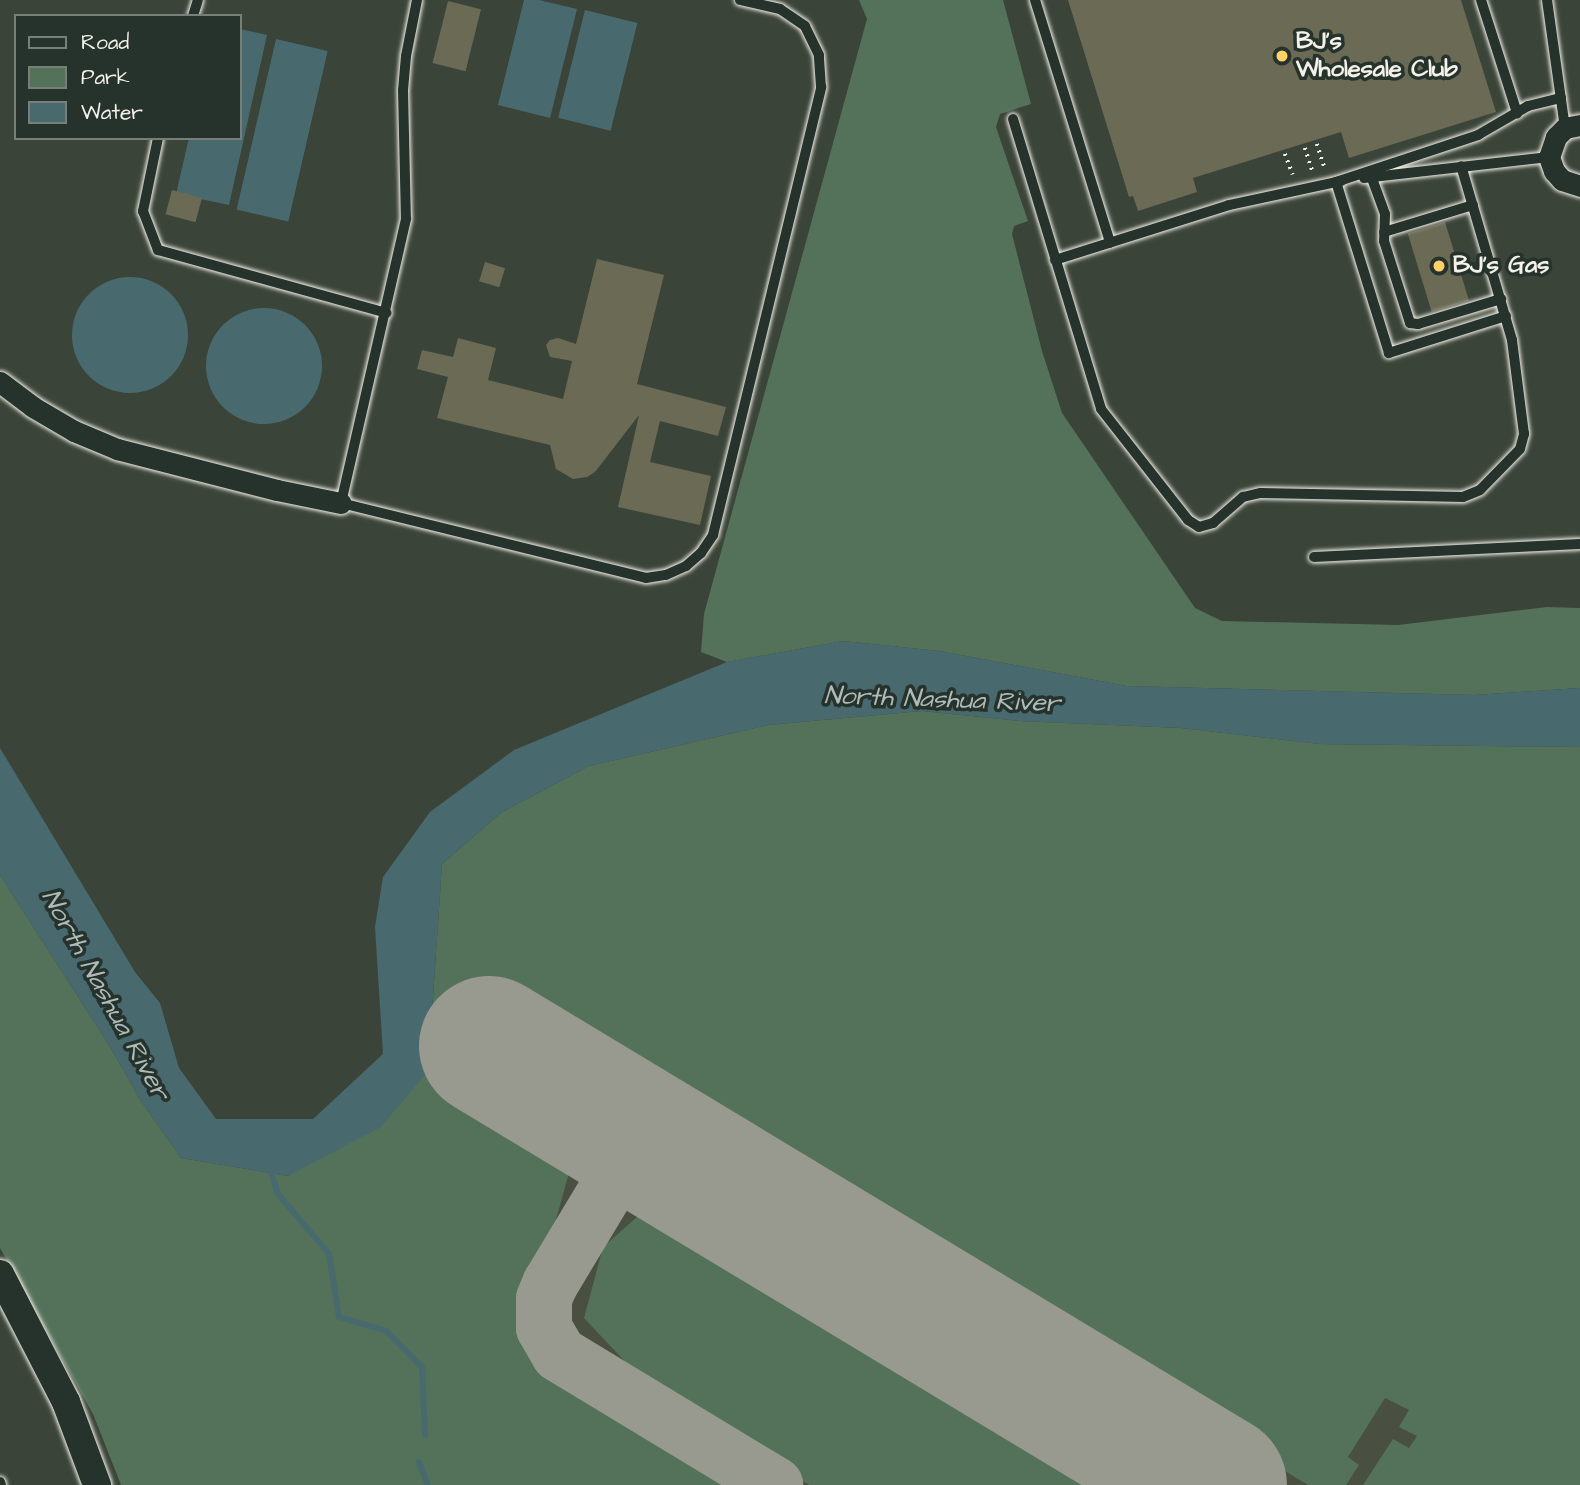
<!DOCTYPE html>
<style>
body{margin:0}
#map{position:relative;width:1580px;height:1485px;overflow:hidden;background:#3b4439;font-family:"Architects Daughter",sans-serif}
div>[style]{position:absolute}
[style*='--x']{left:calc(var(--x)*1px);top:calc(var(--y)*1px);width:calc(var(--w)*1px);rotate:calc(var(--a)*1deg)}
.built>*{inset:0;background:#494f41}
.green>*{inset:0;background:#54725a}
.water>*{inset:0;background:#486a6f;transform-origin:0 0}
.round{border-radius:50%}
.stream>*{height:6px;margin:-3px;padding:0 3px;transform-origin:3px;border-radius:3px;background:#486a6f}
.taxiway>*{height:56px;margin:-28px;padding:0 28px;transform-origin:28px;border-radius:28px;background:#989a90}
.runway>*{height:140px;margin:-70px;padding:0 70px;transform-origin:70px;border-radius:70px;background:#989a90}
.building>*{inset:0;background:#6b6a55;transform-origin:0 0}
.path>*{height:3.5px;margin-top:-1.75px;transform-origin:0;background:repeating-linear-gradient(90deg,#f4f1e8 0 2px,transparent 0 7px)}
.roads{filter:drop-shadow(0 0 2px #f4f1e8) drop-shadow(0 0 2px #f4f1e8)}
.lane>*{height:10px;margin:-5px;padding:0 5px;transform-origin:5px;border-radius:5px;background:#26332d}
.street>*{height:21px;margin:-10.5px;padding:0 10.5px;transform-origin:10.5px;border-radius:10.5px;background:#26332d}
.secondary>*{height:28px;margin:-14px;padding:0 14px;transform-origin:14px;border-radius:14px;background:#26332d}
.dots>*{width:19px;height:19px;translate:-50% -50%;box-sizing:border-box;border:4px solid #26332d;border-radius:50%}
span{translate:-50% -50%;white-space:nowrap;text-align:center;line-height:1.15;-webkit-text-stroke:7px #26332d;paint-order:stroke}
.poi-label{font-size:24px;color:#f4f1e8;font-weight:700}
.left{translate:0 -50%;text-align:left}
.water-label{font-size:26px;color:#afbbb8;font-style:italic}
.legend{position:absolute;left:14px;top:14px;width:228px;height:126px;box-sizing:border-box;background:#26332d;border:2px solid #787f78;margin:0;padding:9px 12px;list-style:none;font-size:21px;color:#f4f1e8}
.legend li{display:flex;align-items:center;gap:14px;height:35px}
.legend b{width:35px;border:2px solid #787f78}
</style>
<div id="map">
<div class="built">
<i style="clip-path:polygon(582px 976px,1394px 1347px,1570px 1485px,479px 1485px,380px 1147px,495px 1010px)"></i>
</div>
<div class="green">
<i style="clip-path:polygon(859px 0,1003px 0,1031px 104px,1000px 114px,996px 127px,1028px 221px,1014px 226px,1012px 234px,1042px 351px,1062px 413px,1195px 608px,1222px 621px,1398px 625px,1547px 607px,1580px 608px,1580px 688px,1474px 695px,1127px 686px,939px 651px,843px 641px,727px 662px,701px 652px,704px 614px,867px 19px)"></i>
<i style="clip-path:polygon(922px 711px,1020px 721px,1181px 728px,1320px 744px,1580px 747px,1580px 1485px,1363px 1485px,1393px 1439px,1409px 1448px,1417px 1436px,1399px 1427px,1409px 1410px,1385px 1398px,1348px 1457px,1359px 1465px,1346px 1485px,1308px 1485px,509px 1002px,461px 1086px,574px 1155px,552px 1234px,530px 1286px,524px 1322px,529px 1339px,546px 1367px,559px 1377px,733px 1485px,121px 1485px,93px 1414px,0 1248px,0 875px,109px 1045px,141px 1101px,181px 1158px,288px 1176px,428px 1071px,442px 864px,502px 812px,589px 766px,768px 725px)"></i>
<i style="clip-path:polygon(654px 1202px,1124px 1485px,809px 1485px,632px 1369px,584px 1318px,603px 1247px)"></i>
</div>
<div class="water">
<i style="clip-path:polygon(524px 0,539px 0,577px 9px,550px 118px,498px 105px)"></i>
<i style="left:585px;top:10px;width:54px;height:111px;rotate:14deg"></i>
<i style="clip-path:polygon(240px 29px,267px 35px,229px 205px,176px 194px,189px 138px,240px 138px)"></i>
<i style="left:276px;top:39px;width:53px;height:175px;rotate:13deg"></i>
<i class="round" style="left:72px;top:277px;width:116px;height:116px"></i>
<i class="round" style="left:206px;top:308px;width:116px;height:116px"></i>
<i style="clip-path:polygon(843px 641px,939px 651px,1127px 686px,1474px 695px,1580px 688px,1580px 747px,1320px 744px,1181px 728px,1020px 721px,922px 711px,768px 725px,589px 766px,502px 812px,442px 864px,428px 1071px,381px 1127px,288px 1176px,181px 1158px,141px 1101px,109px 1045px,0 875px,0 748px,135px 972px,160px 1003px,179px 1068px,216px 1119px,313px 1119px,383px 1054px,375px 927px,383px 877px,430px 812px,514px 750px,727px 662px)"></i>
</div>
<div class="stream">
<i style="--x:269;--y:1165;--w:30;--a:73"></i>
<i style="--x:278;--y:1194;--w:79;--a:49.6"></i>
<i style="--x:329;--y:1254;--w:64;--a:81"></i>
<i style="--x:339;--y:1317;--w:49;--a:16.6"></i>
<i style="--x:386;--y:1331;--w:51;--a:45"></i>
<i style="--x:422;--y:1367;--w:68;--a:87.5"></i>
<i style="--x:419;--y:1462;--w:25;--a:69"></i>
</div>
<div class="taxiway">
<i style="--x:695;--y:1171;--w:41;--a:-166"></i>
<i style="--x:655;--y:1161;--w:36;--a:162"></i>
<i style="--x:621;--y:1172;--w:18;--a:131"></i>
<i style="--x:609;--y:1186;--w:114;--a:121"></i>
<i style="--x:550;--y:1284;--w:16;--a:112"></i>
<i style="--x:544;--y:1299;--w:29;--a:90"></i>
<i style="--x:544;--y:1328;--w:30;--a:60"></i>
<i style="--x:559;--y:1354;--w:253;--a:31.2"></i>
</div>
<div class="runway">
<i style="--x:489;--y:1046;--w:850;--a:31.09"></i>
</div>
<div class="building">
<i style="clip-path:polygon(1068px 0,1461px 0,1496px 112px,1349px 158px,1341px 132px,1193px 178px,1197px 192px,1138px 211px,1133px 196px,1129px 197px)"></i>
<i style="left:448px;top:1px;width:34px;height:64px;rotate:14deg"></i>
<i style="left:172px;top:190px;width:31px;height:25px;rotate:15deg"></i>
<i style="left:1445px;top:222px;width:82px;height:39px;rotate:73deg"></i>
<i style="clip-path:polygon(597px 259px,664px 275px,637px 384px,726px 407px,718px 436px,660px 421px,650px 462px,711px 476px,700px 525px,618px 507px,639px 415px,595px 472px,587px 477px,573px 479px,556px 469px,550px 445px,437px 418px,448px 377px,417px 369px,422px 350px,453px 357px,458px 338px,496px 348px,488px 380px,563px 399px,572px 361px,550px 357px,546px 345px,550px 340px,558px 338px,576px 344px)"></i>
<i style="left:485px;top:262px;width:21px;height:20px;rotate:17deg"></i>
</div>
<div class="path">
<i style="--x:1317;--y:144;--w:26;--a:72"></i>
<i style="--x:1305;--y:148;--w:25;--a:72"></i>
<i style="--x:1285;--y:154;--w:22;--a:69"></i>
</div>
<div class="roads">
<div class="lane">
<i style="--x:417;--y:0;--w:57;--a:101.1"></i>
<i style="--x:406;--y:56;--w:34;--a:95"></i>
<i style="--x:403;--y:90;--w:129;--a:88.7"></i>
<i style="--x:406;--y:219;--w:291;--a:102.9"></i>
<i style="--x:341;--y:503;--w:314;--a:13.8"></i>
<i style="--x:646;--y:578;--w:20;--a:-9"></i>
<i style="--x:666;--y:575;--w:22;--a:-24"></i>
<i style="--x:686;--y:566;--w:20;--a:-41"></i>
<i style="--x:701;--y:553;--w:22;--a:-56"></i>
<i style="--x:713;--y:535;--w:461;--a:-76.4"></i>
<i style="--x:821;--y:87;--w:32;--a:-94"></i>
<i style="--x:819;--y:55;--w:32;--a:-116"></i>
<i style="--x:805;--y:26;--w:30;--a:-146"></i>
<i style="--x:780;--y:9;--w:41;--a:-167.3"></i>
<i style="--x:1035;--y:0;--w:254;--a:72.8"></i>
<i style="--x:1481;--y:0;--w:119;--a:72.3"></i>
<i style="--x:1547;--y:0;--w:129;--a:82"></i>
<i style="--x:193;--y:16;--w:17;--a:-73"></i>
<i style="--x:1013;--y:119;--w:303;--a:73.1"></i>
<i style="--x:1101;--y:409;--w:141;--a:51.9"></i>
<i style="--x:1188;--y:520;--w:13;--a:32"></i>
<i style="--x:1199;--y:527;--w:15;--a:-16"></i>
<i style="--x:1213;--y:523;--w:40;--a:-41"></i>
<i style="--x:1243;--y:497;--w:18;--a:-13"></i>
<i style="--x:1261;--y:493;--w:202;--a:1.1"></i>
<i style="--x:1463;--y:497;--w:18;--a:-22"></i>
<i style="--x:1480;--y:490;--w:57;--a:-45.7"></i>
<i style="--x:1520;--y:449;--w:16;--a:-75"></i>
<i style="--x:1524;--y:434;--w:95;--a:-97.3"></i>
<i style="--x:1512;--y:340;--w:181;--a:-106.3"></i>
<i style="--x:158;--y:138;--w:75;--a:101.6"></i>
<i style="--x:143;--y:211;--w:42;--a:69"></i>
<i style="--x:158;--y:250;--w:237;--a:15.4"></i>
<i style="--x:1370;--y:173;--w:44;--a:69.9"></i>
<i style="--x:1385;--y:214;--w:27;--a:92"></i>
<i style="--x:1384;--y:241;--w:86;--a:72.4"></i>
<i style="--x:1410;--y:323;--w:8;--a:7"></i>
<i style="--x:1418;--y:324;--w:87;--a:-16.8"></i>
<i style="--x:1364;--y:178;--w:186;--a:-6.5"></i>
<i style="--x:1384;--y:232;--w:93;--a:-16.9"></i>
<i style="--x:1055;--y:260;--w:182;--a:-17.5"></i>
<i style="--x:1229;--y:205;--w:115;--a:-12.1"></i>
<i style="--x:1506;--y:316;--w:123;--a:162.5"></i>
<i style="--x:1389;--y:353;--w:179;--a:-107.2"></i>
<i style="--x:1336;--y:182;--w:150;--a:-18.3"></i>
<i style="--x:1478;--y:135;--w:58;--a:-30.1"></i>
<i style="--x:1528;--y:106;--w:34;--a:-14"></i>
<i style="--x:1314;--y:557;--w:266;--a:-2.8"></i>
<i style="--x:0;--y:1482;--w:3;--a:72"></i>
</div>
<div class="street">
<i style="--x:1580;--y:125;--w:15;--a:169"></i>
<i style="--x:1565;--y:128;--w:13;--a:135"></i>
<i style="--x:1556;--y:137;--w:21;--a:109"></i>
<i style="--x:1549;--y:157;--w:15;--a:70"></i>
<i style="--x:1554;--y:171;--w:12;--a:48"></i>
<i style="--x:1562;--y:180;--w:19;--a:18"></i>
<i style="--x:0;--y:382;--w:41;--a:37.1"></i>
<i style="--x:33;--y:407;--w:48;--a:30.3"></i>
<i style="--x:74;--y:431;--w:47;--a:22.7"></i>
<i style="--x:117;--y:449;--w:165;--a:14.4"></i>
<i style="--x:277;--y:490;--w:65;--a:11.5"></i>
</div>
<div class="secondary">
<i style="--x:0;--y:1274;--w:144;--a:62.7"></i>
<i style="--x:66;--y:1402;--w:89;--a:69.5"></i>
</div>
</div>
<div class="dots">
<i style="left:1282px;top:56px;background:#ffd166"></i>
<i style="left:1439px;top:266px;background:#ffd166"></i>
</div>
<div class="poi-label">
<span class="left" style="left:1296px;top:56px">BJ's<br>Wholesale Club</span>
<span class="left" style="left:1453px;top:266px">BJ's Gas</span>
</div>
<div class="water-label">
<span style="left:942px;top:700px;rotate:2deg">North Nashua River</span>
<span style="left:105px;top:995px;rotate:61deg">North Nashua River</span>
</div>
<ul class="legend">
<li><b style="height:9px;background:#26332d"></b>Road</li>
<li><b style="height:19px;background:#54725a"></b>Park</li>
<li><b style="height:19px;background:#486a6f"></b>Water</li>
</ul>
</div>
